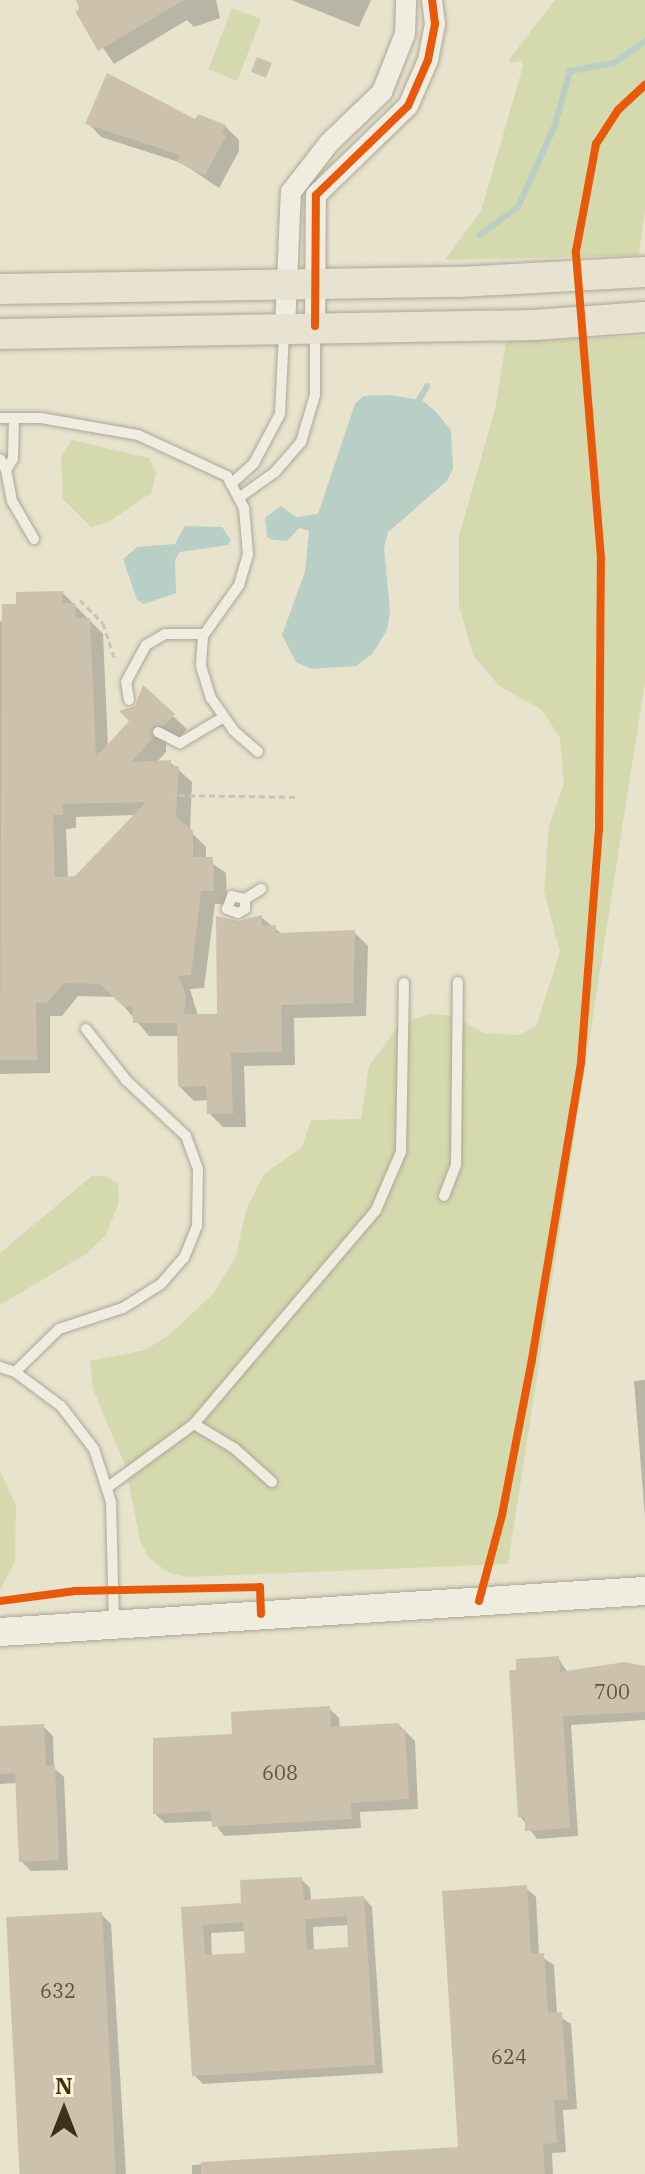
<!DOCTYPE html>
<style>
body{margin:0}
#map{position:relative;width:645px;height:2174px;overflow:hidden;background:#e8e3cd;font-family:"IBM Plex Serif",serif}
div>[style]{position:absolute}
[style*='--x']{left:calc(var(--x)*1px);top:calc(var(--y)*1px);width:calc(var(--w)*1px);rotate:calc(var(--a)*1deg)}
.green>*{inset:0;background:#d4daae;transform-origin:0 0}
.water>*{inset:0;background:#b9cec4}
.shadow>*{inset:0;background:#0003}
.stream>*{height:6px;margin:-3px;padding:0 3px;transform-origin:3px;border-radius:3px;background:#b9cec4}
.building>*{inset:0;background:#ccc1ad;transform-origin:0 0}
.path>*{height:3px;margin-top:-1.5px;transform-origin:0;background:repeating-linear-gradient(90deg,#c8c4b6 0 6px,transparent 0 10px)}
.roads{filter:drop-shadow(0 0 2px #ada796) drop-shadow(0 0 2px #ada796)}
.lane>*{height:10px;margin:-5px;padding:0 5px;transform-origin:5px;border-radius:5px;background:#efece0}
.street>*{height:20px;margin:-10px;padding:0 10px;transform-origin:10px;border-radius:10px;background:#efece0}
.secondary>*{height:28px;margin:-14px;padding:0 14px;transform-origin:14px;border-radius:14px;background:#efece0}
.primary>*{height:30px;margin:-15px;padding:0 15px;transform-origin:15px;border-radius:15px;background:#e7e3d0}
.cycleway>*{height:8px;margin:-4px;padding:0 4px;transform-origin:4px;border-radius:4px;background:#e8590c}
span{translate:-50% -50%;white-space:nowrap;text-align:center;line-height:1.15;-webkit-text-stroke:6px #faf4d2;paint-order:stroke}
.number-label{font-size:20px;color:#625540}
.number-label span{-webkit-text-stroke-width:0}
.north{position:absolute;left:24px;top:2070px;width:80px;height:80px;-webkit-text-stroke:6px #faf4d2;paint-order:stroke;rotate:0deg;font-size:22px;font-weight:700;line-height:32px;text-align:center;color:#3e311c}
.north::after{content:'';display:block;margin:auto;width:28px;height:36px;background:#3e311c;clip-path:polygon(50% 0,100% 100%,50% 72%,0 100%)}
</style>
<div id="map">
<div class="green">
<i style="clip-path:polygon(555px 0,645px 0,645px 209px,639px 255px,445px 260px,481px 211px,523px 66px,521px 61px,509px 63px,510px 58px)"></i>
<i style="left:232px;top:8px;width:31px;height:66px;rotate:21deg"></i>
<i style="clip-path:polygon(645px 336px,645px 681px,508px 1564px,188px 1577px,169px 1573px,149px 1558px,140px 1541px,126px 1468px,93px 1389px,90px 1361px,145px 1350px,169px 1335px,214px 1293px,236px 1256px,246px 1210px,264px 1174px,302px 1147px,311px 1120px,361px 1119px,369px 1066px,400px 1024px,429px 1014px,455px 1016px,484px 1033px,519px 1035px,536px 1026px,560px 952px,544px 891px,549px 826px,564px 783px,560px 738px,542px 710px,499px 686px,473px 655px,459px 606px,459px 536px,495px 409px,506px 342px)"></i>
<i style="clip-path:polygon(72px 440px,149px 458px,156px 473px,151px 493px,107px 523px,91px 527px,63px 499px,61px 457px)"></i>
<i style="clip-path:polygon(92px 1176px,106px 1176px,118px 1184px,119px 1202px,106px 1235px,86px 1254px,0 1305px,0 1253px)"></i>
<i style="clip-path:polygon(0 1471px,16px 1505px,15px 1562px,0 1590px)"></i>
</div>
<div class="water">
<i style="clip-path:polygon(388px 395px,422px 400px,436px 412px,451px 430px,453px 469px,447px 481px,388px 532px,384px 548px,390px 611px,387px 630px,372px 654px,356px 666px,312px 669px,296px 662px,282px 635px,305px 572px,309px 531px,299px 528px,287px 541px,273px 540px,267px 537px,265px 518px,281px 506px,296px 517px,318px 514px,355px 404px,363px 396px)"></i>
<i style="clip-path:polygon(185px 526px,222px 527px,231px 540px,228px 545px,180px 552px,175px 560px,176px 593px,144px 604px,137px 600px,123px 559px,137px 547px,175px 544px)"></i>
</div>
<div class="shadow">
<i style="clip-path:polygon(80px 0,216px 0,220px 18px,194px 27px,187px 20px,114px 64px,78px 12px)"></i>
<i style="clip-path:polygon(291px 0,371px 0,359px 27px)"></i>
<i style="clip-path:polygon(196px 122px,225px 126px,239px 140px,239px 151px,219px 188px,182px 163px,101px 137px,88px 123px)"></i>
<i style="clip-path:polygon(evenodd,63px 593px,103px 634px,108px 747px,173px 716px,187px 729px,178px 739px,166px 739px,166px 752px,156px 763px,170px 762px,192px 782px,190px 831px,206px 847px,206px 859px,226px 873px,227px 904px,215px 904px,204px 988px,190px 989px,198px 1016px,219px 1016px,238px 923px,261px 917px,283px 935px,354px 932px,368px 946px,366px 1016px,294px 1018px,295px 1065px,244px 1066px,246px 1127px,223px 1127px,209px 1113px,208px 1100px,194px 1101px,180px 1087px,179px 1036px,149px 1036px,116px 997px,78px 996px,62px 1016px,50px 1016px,50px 1073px,0 1074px,0 622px,18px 606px,63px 593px,135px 815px,76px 878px,68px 879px,66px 829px,76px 828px,76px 817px,135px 815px)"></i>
<i style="clip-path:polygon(645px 1380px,645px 1517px,634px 1381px)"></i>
<i style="clip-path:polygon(558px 1658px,568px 1673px,645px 1666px,645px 1720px,571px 1725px,578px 1836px,537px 1839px,520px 1816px)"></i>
<i style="clip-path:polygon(329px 1708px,339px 1718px,340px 1729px,399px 1725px,415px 1741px,418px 1809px,360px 1812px,361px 1828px,224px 1836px,213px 1821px,165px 1823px,155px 1814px,234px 1736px)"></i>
<i style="clip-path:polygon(43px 1726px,53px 1736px,54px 1768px,64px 1777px,68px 1870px,31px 1871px,21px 1861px,17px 1783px,0 1784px,0 1730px)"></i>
<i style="clip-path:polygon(evenodd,301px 1879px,310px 1888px,311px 1901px,364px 1898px,372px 1907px,383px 2073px,203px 2084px,194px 2075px,184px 1908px,244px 1905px,301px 1879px,349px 1925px,351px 1949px,314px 1951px,313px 1927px,349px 1925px,301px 1879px,246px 1931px,247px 1955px,212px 1957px,211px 1933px,246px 1931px)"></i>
<i style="clip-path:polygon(526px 1888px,536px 1897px,539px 1955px,554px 1965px,557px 2015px,571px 2024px,577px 2109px,563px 2110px,566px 2152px,552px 2153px,553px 2174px,192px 2174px,192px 2165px,461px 2149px)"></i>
<i style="clip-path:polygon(101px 1914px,111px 1924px,126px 2174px,24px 2174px)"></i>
</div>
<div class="stream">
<i style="--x:480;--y:235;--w:47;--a:-36.4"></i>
<i style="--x:518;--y:207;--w:90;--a:-65.7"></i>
<i style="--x:555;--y:125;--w:56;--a:-74.5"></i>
<i style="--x:570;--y:71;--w:45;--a:-10.3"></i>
<i style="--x:614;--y:63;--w:38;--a:-35"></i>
<i style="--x:419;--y:400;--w:16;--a:-60"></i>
</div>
<div class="building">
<i style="clip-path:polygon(76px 0,184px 0,98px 51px,75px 11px,80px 10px)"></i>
<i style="left:257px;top:57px;width:16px;height:16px;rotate:22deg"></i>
<i style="clip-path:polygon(107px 73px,195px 119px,198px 114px,226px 125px,222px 134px,226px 136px,205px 175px,177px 162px,180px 155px,85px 124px)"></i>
<i style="clip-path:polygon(evenodd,63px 591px,63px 603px,75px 603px,76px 618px,90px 618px,96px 757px,129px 721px,119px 711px,135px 706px,143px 685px,175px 714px,164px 726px,153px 726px,153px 738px,131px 762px,171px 760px,171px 766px,179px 766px,176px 817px,193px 831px,193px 857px,213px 857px,214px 891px,201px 891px,191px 975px,178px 976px,186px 995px,184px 1014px,217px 1014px,216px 916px,238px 921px,262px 915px,262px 926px,276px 925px,276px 933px,355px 930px,353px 1003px,281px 1005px,282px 1052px,231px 1053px,233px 1114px,207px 1114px,206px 1086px,178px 1087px,177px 1023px,133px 1023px,132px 1006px,123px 1006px,100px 984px,64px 983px,47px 1003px,36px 1003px,37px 1060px,0 1060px,2px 604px,16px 604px,16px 592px,63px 591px,146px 802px,75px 876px,55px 877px,53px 815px,63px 815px,63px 804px,146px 802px)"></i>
<i style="clip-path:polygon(559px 1656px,560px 1672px,625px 1662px,645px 1666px,645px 1712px,563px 1716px,570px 1828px,525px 1831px,525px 1817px,518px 1817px,509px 1670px,516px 1670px,516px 1659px)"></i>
<i style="clip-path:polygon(330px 1706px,331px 1727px,399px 1723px,400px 1729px,405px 1729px,409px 1799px,351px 1803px,352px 1819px,212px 1827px,211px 1811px,153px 1814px,153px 1738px,232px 1734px,231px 1712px)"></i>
<i style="clip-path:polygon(44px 1724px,46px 1766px,55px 1765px,59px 1860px,19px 1862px,15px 1773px,0 1774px,0 1726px)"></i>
<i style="clip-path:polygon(evenodd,302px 1877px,304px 1900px,364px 1896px,375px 2065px,192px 2076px,181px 1907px,241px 1903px,240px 1880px,302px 1877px,347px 1916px,348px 1947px,307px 1950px,305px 1919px,347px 1916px,302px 1877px,243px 1922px,245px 1953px,205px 1955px,203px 1925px,243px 1922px)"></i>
<i style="clip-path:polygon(527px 1885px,531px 1954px,544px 1953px,548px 2013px,562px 2012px,568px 2100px,554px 2100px,557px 2143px,543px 2144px,545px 2174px,201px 2174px,201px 2162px,458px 2147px,442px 1891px)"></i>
<i style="left:102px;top:1912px;width:262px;height:96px;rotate:87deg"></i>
</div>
<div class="path">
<i style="--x:80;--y:600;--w:33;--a:45"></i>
<i style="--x:103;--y:623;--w:39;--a:72"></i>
<i style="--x:169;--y:795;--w:129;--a:0.9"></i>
</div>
<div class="roads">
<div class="lane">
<i style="--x:0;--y:418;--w:41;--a:0"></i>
<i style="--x:41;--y:418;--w:98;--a:9.9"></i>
<i style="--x:138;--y:435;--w:98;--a:24.7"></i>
<i style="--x:227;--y:476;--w:36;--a:62"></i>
<i style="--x:244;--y:508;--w:46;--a:85"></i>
<i style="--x:248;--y:554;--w:32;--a:106"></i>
<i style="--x:239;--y:585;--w:62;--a:125.2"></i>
<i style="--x:203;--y:636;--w:30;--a:94"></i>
<i style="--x:201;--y:666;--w:34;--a:73"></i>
<i style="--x:211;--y:698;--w:39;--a:55"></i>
<i style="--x:233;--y:730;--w:33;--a:41"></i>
<i style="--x:0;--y:459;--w:13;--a:61"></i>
<i style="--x:6;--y:470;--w:13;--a:-58"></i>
<i style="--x:13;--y:459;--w:41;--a:-88.6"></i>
<i style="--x:6;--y:470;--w:32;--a:79"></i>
<i style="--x:12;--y:501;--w:44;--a:59.9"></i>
<i style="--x:231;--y:484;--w:31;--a:-42"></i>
<i style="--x:254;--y:463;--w:55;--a:-62"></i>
<i style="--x:280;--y:414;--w:81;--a:-87.2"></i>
<i style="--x:240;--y:497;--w:43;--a:-35.5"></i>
<i style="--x:275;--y:472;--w:40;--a:-49"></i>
<i style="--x:301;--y:442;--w:49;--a:-73.4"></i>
<i style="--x:315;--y:395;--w:62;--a:-90"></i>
<i style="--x:129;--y:700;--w:18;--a:-99"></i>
<i style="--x:126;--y:682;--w:42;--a:-61.6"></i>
<i style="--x:146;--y:645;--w:22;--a:-30"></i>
<i style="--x:165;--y:634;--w:39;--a:0"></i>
<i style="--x:158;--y:732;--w:25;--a:27"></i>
<i style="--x:180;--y:743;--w:51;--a:-30.6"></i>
<i style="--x:245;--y:899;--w:10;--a:90"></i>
<i style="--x:245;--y:909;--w:8;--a:150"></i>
<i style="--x:238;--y:913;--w:12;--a:-160"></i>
<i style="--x:227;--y:909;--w:14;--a:-69"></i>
<i style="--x:232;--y:896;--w:13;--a:13"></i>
<i style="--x:245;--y:899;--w:19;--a:-32"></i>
<i style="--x:444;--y:1196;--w:34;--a:-69"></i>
<i style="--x:456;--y:1164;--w:182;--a:-89.4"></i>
<i style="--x:0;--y:1367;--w:16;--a:18"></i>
<i style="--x:15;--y:1372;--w:57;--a:36.5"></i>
<i style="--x:61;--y:1406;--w:54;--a:52.5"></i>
<i style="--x:94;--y:1449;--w:56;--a:72.2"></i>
<i style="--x:111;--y:1502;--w:120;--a:88.6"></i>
<i style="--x:15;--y:1372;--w:62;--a:-44.3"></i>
<i style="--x:59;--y:1329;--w:67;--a:-18.2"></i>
<i style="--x:123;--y:1308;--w:45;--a:-32.3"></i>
<i style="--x:161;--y:1284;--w:35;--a:-49"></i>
<i style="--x:184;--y:1258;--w:35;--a:-68"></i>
<i style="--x:197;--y:1226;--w:57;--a:-89"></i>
<i style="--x:198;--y:1169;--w:35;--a:-110"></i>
<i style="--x:186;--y:1136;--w:82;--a:-137"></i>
<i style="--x:126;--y:1080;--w:65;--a:-128.1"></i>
<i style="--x:194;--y:1424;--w:47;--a:31"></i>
<i style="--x:234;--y:1448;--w:51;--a:41.8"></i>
<i style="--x:108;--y:1487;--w:107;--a:-36.2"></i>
<i style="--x:194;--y:1424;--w:281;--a:-49.6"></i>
<i style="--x:376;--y:1210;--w:63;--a:-66.7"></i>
<i style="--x:401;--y:1152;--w:169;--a:-89"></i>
</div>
<div class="street">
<i style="--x:315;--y:326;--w:131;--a:-89.6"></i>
<i style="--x:316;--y:195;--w:128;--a:-44.1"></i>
<i style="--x:408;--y:106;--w:50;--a:-66.5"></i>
<i style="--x:428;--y:60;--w:37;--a:-79"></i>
<i style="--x:435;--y:24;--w:24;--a:-97"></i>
<i style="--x:285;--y:327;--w:135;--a:-87.5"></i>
<i style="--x:291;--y:192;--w:62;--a:-52.2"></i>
<i style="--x:329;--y:143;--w:74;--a:-43.9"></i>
<i style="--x:382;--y:92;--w:62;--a:-68.4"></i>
<i style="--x:405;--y:34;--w:34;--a:-88"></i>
</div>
<div class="secondary">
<i style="--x:0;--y:1632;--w:646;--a:-3.64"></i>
</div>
<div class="primary">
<i style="--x:0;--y:289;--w:459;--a:-0.9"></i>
<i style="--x:459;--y:282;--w:186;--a:-3.1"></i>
<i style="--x:0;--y:334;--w:534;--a:-0.97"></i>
<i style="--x:534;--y:325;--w:111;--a:-4.1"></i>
</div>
</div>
<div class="cycleway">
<i style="--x:315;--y:326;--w:131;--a:-89.6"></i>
<i style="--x:316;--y:195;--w:128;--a:-44.1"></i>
<i style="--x:408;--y:106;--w:50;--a:-66.5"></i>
<i style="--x:428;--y:60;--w:37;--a:-79"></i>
<i style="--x:435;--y:24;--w:24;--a:-97"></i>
<i style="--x:0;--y:1601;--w:76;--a:-7.6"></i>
<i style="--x:75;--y:1591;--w:185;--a:-1.2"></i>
<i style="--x:260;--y:1587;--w:27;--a:88"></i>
<i style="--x:479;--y:1601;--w:89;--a:-75"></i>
<i style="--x:502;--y:1515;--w:159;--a:-79.1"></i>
<i style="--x:532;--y:1359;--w:301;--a:-80.6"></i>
<i style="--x:581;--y:1062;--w:234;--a:-85.6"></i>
<i style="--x:599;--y:829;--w:271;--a:-89.6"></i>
<i style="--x:601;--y:558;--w:308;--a:-94.7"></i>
<i style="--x:576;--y:251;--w:109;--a:-79.4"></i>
<i style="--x:596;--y:144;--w:40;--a:-57.1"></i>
<i style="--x:618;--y:110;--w:37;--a:-43"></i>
</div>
<div class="number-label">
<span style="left:612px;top:1691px">700</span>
<span style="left:280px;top:1772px">608</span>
<span style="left:58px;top:1990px">632</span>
<span style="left:509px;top:2056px">624</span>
</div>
<div class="north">N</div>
</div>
